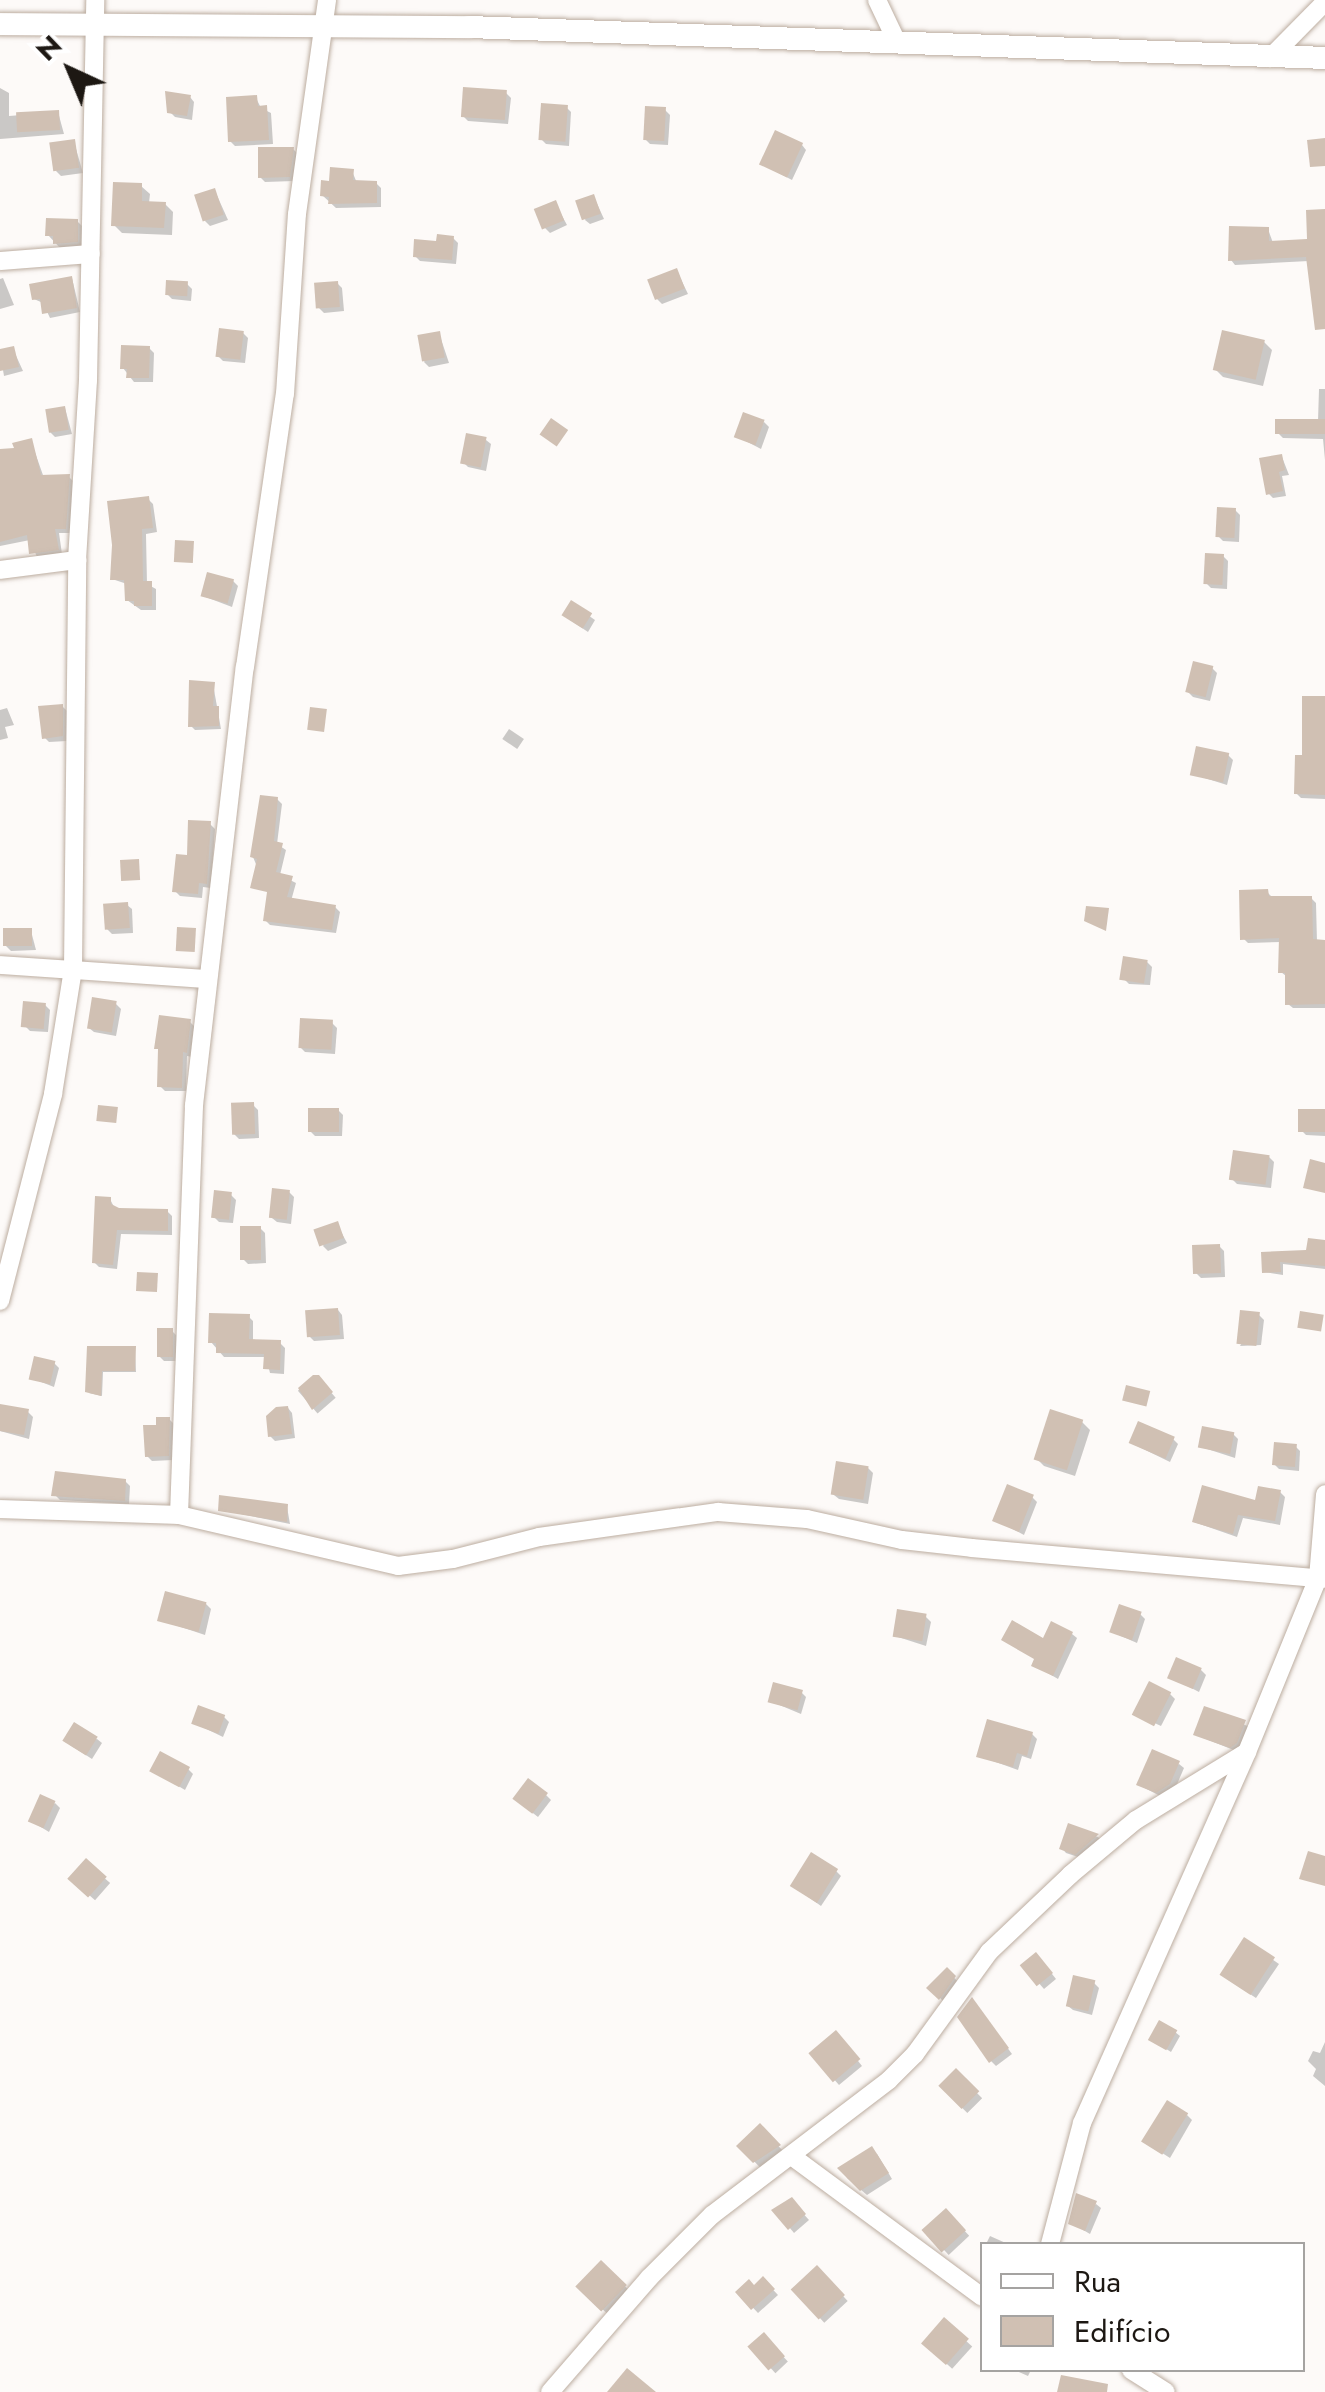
<!DOCTYPE html>
<meta charset="utf-8">
<style>
body{margin:0}
#map{position:relative;width:1325px;height:2392px;overflow:hidden;background:#fdfaf8;font-family:Jost,sans-serif}
div>[style]{position:absolute}
[style*='--x']{left:calc(var(--x)*1px);top:calc(var(--y)*1px);width:calc(var(--w)*1px);rotate:calc(var(--a)*1deg)}
.shadow>*{inset:0;background:#0003;transform-origin:0 0}
.building>*{inset:0;background:#d0c0b3;transform-origin:0 0}
.roads{filter:drop-shadow(0 0 2px #bcada0) drop-shadow(0 0 2px #bcada0)}
.minor>*{height:18px;margin:-9px;padding:0 9px;transform-origin:9px;border-radius:9px;background:#fff}
.tertiary>*{height:22px;margin:-11px;padding:0 11px;transform-origin:11px;border-radius:11px;background:#fff}
span{translate:-50% -50%;white-space:nowrap;text-align:center;line-height:1.15;-webkit-text-stroke:9px #fff;paint-order:stroke}
.legend{position:absolute;left:980px;top:2242px;width:325px;height:130px;box-sizing:border-box;background:#fff;border:2px solid #a5a3a1;margin:0;padding:12px 18px;list-style:none;font-size:30px;color:#1d1813}
.legend li{display:flex;align-items:center;gap:20px;height:50px}
.legend b{width:50px;border:2px solid #a5a3a1}
.north{position:absolute;left:20px;top:20px;width:100px;height:100px;-webkit-text-stroke:8px #fff;paint-order:stroke;rotate:316deg;font-size:28px;font-weight:700;line-height:40px;text-align:center;color:#1d1813}
.north::after{content:'';display:block;margin:auto;width:35px;height:45px;background:#1d1813;clip-path:polygon(50% 0,100% 100%,50% 72%,0 100%)}
</style>
<div id="map">
<div class="shadow">
<i style="clip-path:polygon(0 88px,9px 93px,9px 116px,58px 112px,64px 134px,0 139px,0 158px)"></i>
<i style="clip-path:polygon(506px 93px,511px 98px,508px 124px,468px 121px,463px 116px)"></i>
<i style="clip-path:polygon(190px 97px,194px 102px,192px 120px,175px 117px,170px 112px)"></i>
<i style="clip-path:polygon(256px 98px,261px 108px,271px 113px,273px 144px,235px 146px,230px 141px)"></i>
<i style="clip-path:polygon(566px 107px,571px 112px,569px 146px,546px 144px,541px 139px)"></i>
<i style="clip-path:polygon(665px 110px,670px 115px,668px 145px,650px 144px,645px 139px)"></i>
<i style="clip-path:polygon(74px 142px,83px 173px,61px 176px,56px 171px)"></i>
<i style="clip-path:polygon(802px 145px,806px 150px,792px 180px,763px 165px)"></i>
<i style="clip-path:polygon(293px 149px,298px 154px,294px 181px,265px 182px,260px 177px)"></i>
<i style="clip-path:polygon(352px 171px,357px 183px,376px 183px,381px 188px,381px 207px,336px 208px,322px 195px)"></i>
<i style="clip-path:polygon(141px 186px,150px 194px,149px 203px,165px 204px,173px 212px,172px 235px,122px 233px,114px 225px)"></i>
<i style="clip-path:polygon(215px 191px,228px 220px,210px 226px,205px 221px)"></i>
<i style="clip-path:polygon(594px 197px,604px 219px,590px 224px,585px 220px)"></i>
<i style="clip-path:polygon(555px 203px,567px 225px,550px 233px,545px 228px)"></i>
<i style="clip-path:polygon(1325px 212px,1325px 319px,1309px 261px,1235px 265px,1231px 260px,1268px 229px,1273px 243px,1309px 242px)"></i>
<i style="clip-path:polygon(77px 221px,82px 226px,82px 247px,60px 248px,48px 235px)"></i>
<i style="clip-path:polygon(453px 238px,458px 243px,456px 264px,420px 261px,415px 256px)"></i>
<i style="clip-path:polygon(677px 271px,688px 294px,662px 304px,657px 299px)"></i>
<i style="clip-path:polygon(3px 278px,14px 305px,0 309px,0 279px)"></i>
<i style="clip-path:polygon(72px 278px,80px 312px,50px 318px,43px 303px,34px 299px)"></i>
<i style="clip-path:polygon(337px 283px,342px 288px,344px 311px,324px 313px,319px 308px)"></i>
<i style="clip-path:polygon(187px 284px,192px 289px,191px 301px,172px 299px,167px 294px)"></i>
<i style="clip-path:polygon(243px 333px,248px 338px,245px 363px,223px 361px,218px 356px)"></i>
<i style="clip-path:polygon(439px 333px,449px 363px,429px 367px,424px 362px)"></i>
<i style="clip-path:polygon(1264px 342px,1272px 350px,1263px 386px,1223px 377px,1215px 369px)"></i>
<i style="clip-path:polygon(149px 348px,154px 353px,153px 382px,134px 382px,123px 368px)"></i>
<i style="clip-path:polygon(13px 349px,23px 371px,4px 376px,0 352px)"></i>
<i style="clip-path:polygon(1319px 389px,1325px 389px,1325px 460px,1323px 439px,1283px 438px,1278px 433px,1318px 421px)"></i>
<i style="clip-path:polygon(65px 408px,72px 434px,55px 437px,50px 432px)"></i>
<i style="clip-path:polygon(764px 422px,769px 427px,761px 449px,738px 437px)"></i>
<i style="clip-path:polygon(486px 440px,491px 444px,486px 471px,468px 467px,463px 462px)"></i>
<i style="clip-path:polygon(31px 441px,44px 478px,69px 477px,74px 482px,70px 533px,59px 533px,62px 554px,37px 557px,30px 540px,0 546px,0 452px,17px 451px)"></i>
<i style="clip-path:polygon(1282px 457px,1289px 475px,1282px 476px,1286px 496px,1273px 498px,1268px 493px)"></i>
<i style="clip-path:polygon(148px 499px,153px 504px,157px 532px,146px 534px,147px 584px,156px 589px,156px 610px,141px 610px,127px 600px,127px 584px,112px 579px)"></i>
<i style="clip-path:polygon(1235px 510px,1240px 515px,1239px 542px,1223px 541px,1218px 536px)"></i>
<i style="clip-path:polygon(1223px 556px,1228px 561px,1227px 589px,1211px 588px,1206px 583px)"></i>
<i style="clip-path:polygon(233px 581px,238px 586px,232px 607px,203px 596px)"></i>
<i style="clip-path:polygon(572px 604px,595px 620px,588px 632px,570px 620px)"></i>
<i style="clip-path:polygon(1212px 668px,1217px 673px,1210px 701px,1193px 697px,1188px 692px)"></i>
<i style="clip-path:polygon(213px 684px,221px 729px,195px 730px,191px 726px)"></i>
<i style="clip-path:polygon(1325px 698px,1325px 799px,1301px 798px,1296px 793px)"></i>
<i style="clip-path:polygon(62px 706px,67px 711px,67px 741px,49px 742px,44px 737px)"></i>
<i style="clip-path:polygon(7px 708px,14px 725px,5px 727px,8px 738px,0 740px,0 710px)"></i>
<i style="left:509px;top:729px;width:18px;height:12px;rotate:34deg"></i>
<i style="clip-path:polygon(1228px 755px,1233px 760px,1227px 785px,1192px 774px)"></i>
<i style="clip-path:polygon(277px 799px,282px 804px,277px 844px,286px 850px,280px 875px,296px 883px,291px 901px,335px 907px,340px 912px,336px 933px,270px 925px,266px 921px,269px 895px,253px 857px)"></i>
<i style="clip-path:polygon(210px 824px,215px 829px,211px 888px,203px 887px,202px 898px,180px 896px,175px 891px)"></i>
<i style="clip-path:polygon(1267px 892px,1272px 897px,1311px 898px,1316px 903px,1317px 942px,1325px 944px,1325px 1008px,1293px 1008px,1288px 1004px,1286px 976px,1281px 972px,1282px 942px,1248px 943px,1243px 938px)"></i>
<i style="clip-path:polygon(127px 905px,132px 909px,133px 933px,112px 934px,107px 929px)"></i>
<i style="clip-path:polygon(31px 931px,36px 950px,11px 951px,6px 946px)"></i>
<i style="clip-path:polygon(1147px 962px,1152px 967px,1150px 985px,1129px 984px,1124px 979px)"></i>
<i style="clip-path:polygon(116px 1004px,121px 1009px,116px 1036px,94px 1032px,89px 1028px)"></i>
<i style="clip-path:polygon(45px 1005px,50px 1010px,48px 1032px,30px 1031px,25px 1026px)"></i>
<i style="clip-path:polygon(190px 1022px,195px 1027px,192px 1057px,187px 1056px,186px 1091px,165px 1091px,160px 1086px,161px 1052px,157px 1048px)"></i>
<i style="clip-path:polygon(332px 1023px,337px 1028px,335px 1054px,305px 1052px,300px 1047px)"></i>
<i style="clip-path:polygon(253px 1105px,258px 1110px,259px 1138px,239px 1139px,234px 1134px)"></i>
<i style="clip-path:polygon(338px 1110px,343px 1115px,342px 1136px,315px 1136px,310px 1131px)"></i>
<i style="clip-path:polygon(1325px 1112px,1325px 1136px,1306px 1135px,1301px 1130px)"></i>
<i style="clip-path:polygon(1269px 1157px,1274px 1162px,1271px 1188px,1237px 1184px,1232px 1179px)"></i>
<i style="clip-path:polygon(289px 1192px,294px 1197px,291px 1224px,277px 1222px,272px 1218px)"></i>
<i style="clip-path:polygon(231px 1195px,236px 1200px,233px 1223px,219px 1222px,214px 1217px)"></i>
<i style="clip-path:polygon(110px 1199px,115px 1209px,167px 1211px,172px 1216px,172px 1235px,121px 1234px,117px 1269px,99px 1267px,94px 1262px)"></i>
<i style="clip-path:polygon(337px 1224px,347px 1243px,328px 1251px,323px 1246px)"></i>
<i style="clip-path:polygon(260px 1228px,265px 1233px,266px 1263px,248px 1264px,243px 1259px)"></i>
<i style="clip-path:polygon(1325px 1242px,1325px 1269px,1283px 1264px,1283px 1275px,1264px 1272px,1263px 1254px,1309px 1252px)"></i>
<i style="clip-path:polygon(1219px 1246px,1224px 1251px,1225px 1277px,1201px 1278px,1196px 1273px)"></i>
<i style="clip-path:polygon(338px 1310px,342px 1315px,344px 1339px,314px 1341px,309px 1336px)"></i>
<i style="clip-path:polygon(1259px 1315px,1264px 1320px,1261px 1345px,1240px 1346px)"></i>
<i style="clip-path:polygon(248px 1316px,253px 1321px,253px 1341px,280px 1343px,285px 1348px,284px 1374px,270px 1373px,266px 1357px,224px 1357px,211px 1342px)"></i>
<i style="clip-path:polygon(172px 1331px,177px 1336px,176px 1361px,164px 1361px,159px 1356px)"></i>
<i style="clip-path:polygon(90px 1349px,135px 1349px,136px 1372px,103px 1372px,102px 1396px,89px 1393px)"></i>
<i style="clip-path:polygon(54px 1363px,59px 1368px,54px 1387px,31px 1378px)"></i>
<i style="left:316px;top:1375px;width:30px;height:24px;rotate:49deg"></i>
<i style="clip-path:polygon(288px 1408px,292px 1413px,295px 1438px,275px 1441px,270px 1436px)"></i>
<i style="clip-path:polygon(28px 1412px,33px 1417px,29px 1439px,0 1431px,0 1423px)"></i>
<i style="clip-path:polygon(169px 1419px,174px 1424px,173px 1460px,152px 1461px,147px 1456px,159px 1427px)"></i>
<i style="clip-path:polygon(1082px 1422px,1090px 1430px,1075px 1476px,1044px 1466px,1036px 1458px)"></i>
<i style="clip-path:polygon(1233px 1434px,1238px 1439px,1235px 1458px,1201px 1447px)"></i>
<i style="clip-path:polygon(1173px 1439px,1178px 1444px,1170px 1462px,1131px 1443px)"></i>
<i style="clip-path:polygon(1295px 1446px,1300px 1451px,1299px 1471px,1279px 1469px,1274px 1464px)"></i>
<i style="clip-path:polygon(868px 1468px,873px 1473px,868px 1504px,839px 1499px,834px 1495px)"></i>
<i style="clip-path:polygon(125px 1481px,130px 1486px,129px 1504px,60px 1500px,55px 1495px)"></i>
<i style="clip-path:polygon(1280px 1492px,1285px 1497px,1280px 1525px,1243px 1518px,1237px 1537px,1194px 1522px)"></i>
<i style="clip-path:polygon(1032px 1497px,1037px 1502px,1024px 1535px,995px 1520px)"></i>
<i style="clip-path:polygon(287px 1507px,290px 1524px,221px 1510px)"></i>
<i style="clip-path:polygon(206px 1604px,211px 1609px,205px 1635px,160px 1620px)"></i>
<i style="clip-path:polygon(1140px 1614px,1145px 1619px,1137px 1643px,1112px 1632px)"></i>
<i style="clip-path:polygon(926px 1617px,931px 1622px,926px 1646px,895px 1636px)"></i>
<i style="clip-path:polygon(1072px 1634px,1077px 1638px,1058px 1679px,1034px 1665px,1045px 1641px)"></i>
<i style="clip-path:polygon(1201px 1670px,1206px 1675px,1199px 1692px,1170px 1677px)"></i>
<i style="clip-path:polygon(801px 1692px,806px 1697px,801px 1714px,770px 1701px)"></i>
<i style="clip-path:polygon(1170px 1694px,1175px 1699px,1161px 1726px,1135px 1714px)"></i>
<i style="clip-path:polygon(1205px 1709px,1250px 1727px,1241px 1748px,1236px 1751px,1196px 1735px)"></i>
<i style="clip-path:polygon(224px 1717px,229px 1722px,223px 1737px,194px 1723px)"></i>
<i style="clip-path:polygon(1032px 1734px,1037px 1739px,1031px 1759px,1022px 1756px,1018px 1770px,979px 1756px)"></i>
<i style="clip-path:polygon(97px 1739px,102px 1743px,92px 1759px,70px 1745px)"></i>
<i style="clip-path:polygon(1179px 1764px,1184px 1768px,1175px 1789px,1162px 1797px,1139px 1785px)"></i>
<i style="clip-path:polygon(188px 1769px,193px 1774px,185px 1790px,153px 1771px)"></i>
<i style="clip-path:polygon(546px 1795px,551px 1800px,538px 1817px,520px 1803px)"></i>
<i style="clip-path:polygon(55px 1803px,60px 1808px,49px 1832px,31px 1821px)"></i>
<i style="clip-path:polygon(1069px 1826px,1098px 1837px,1102px 1841px,1081px 1858px,1066px 1853px,1062px 1848px)"></i>
<i style="left:86px;top:1862px;width:32px;height:23px;rotate:41deg"></i>
<i style="clip-path:polygon(836px 1871px,841px 1876px,821px 1906px,797px 1889px)"></i>
<i style="clip-path:polygon(1245px 1940px,1279px 1964px,1256px 1998px,1227px 1979px)"></i>
<i style="clip-path:polygon(1041px 1960px,1056px 1979px,1044px 1989px,1024px 1966px)"></i>
<i style="clip-path:polygon(947px 1970px,959px 1983px,945px 2003px,930px 1988px)"></i>
<i style="clip-path:polygon(1094px 1983px,1099px 1988px,1092px 2015px,1073px 2010px,1068px 2006px)"></i>
<i style="clip-path:polygon(976px 2005px,1012px 2054px,996px 2066px,991px 2061px)"></i>
<i style="clip-path:polygon(1175px 2032px,1180px 2036px,1171px 2052px,1152px 2040px)"></i>
<i style="clip-path:polygon(840px 2038px,862px 2066px,839px 2085px,811px 2053px)"></i>
<i style="clip-path:polygon(1325px 2042px,1325px 2086px,1313px 2076px,1316px 2069px,1308px 2061px,1313px 2051px,1320px 2053px)"></i>
<i style="left:956px;top:2072px;width:37px;height:21px;rotate:45deg"></i>
<i style="clip-path:polygon(1187px 2115px,1192px 2120px,1170px 2158px,1145px 2142px)"></i>
<i style="left:760px;top:2127px;width:33px;height:28px;rotate:46deg"></i>
<i style="clip-path:polygon(877px 2154px,892px 2179px,867px 2195px,847px 2178px,843px 2167px)"></i>
<i style="clip-path:polygon(791px 2200px,809px 2220px,794px 2233px,775px 2210px)"></i>
<i style="clip-path:polygon(1096px 2204px,1101px 2208px,1090px 2234px,1071px 2223px)"></i>
<i style="left:946px;top:2211px;width:34px;height:28px;rotate:47deg"></i>
<i style="clip-path:polygon(990px 2236px,1008px 2244px,986px 2244px)"></i>
<i style="left:601px;top:2264px;width:40px;height:32px;rotate:43deg"></i>
<i style="left:817px;top:2268px;width:45px;height:32px;rotate:47deg"></i>
<i style="clip-path:polygon(763px 2279px,778px 2295px,758px 2313px,738px 2292px,754px 2288px)"></i>
<i style="left:944px;top:2321px;width:38px;height:30px;rotate:42deg"></i>
<i style="left:764px;top:2336px;width:35px;height:17px;rotate:47deg"></i>
<i style="clip-path:polygon(1014px 2370px,1031px 2370px,1028px 2376px)"></i>
</div>
<div class="building">
<i style="left:463px;top:87px;width:44px;height:30px;rotate:4deg"></i>
<i style="clip-path:polygon(165px 91px,191px 95px,187px 116px,167px 113px)"></i>
<i style="clip-path:polygon(257px 95px,258px 106px,267px 105px,269px 140px,228px 142px,226px 97px)"></i>
<i style="left:541px;top:103px;width:27px;height:37px;rotate:4deg"></i>
<i style="left:645px;top:106px;width:21px;height:34px;rotate:3deg"></i>
<i style="left:59px;top:110px;width:20px;height:43px;rotate:87deg"></i>
<i style="left:775px;top:130px;width:31px;height:38px;rotate:25deg"></i>
<i style="clip-path:polygon(1325px 138px,1325px 166px,1310px 167px,1307px 140px)"></i>
<i style="left:75px;top:139px;width:29px;height:26px;rotate:82deg"></i>
<i style="clip-path:polygon(258px 147px,294px 147px,290px 177px,258px 178px)"></i>
<i style="clip-path:polygon(330px 167px,354px 169px,353px 180px,377px 181px,377px 203px,328px 204px,329px 197px,320px 196px,321px 180px,329px 181px)"></i>
<i style="clip-path:polygon(113px 182px,142px 183px,142px 201px,166px 202px,164px 228px,111px 226px)"></i>
<i style="left:215px;top:188px;width:28px;height:22px;rotate:72deg"></i>
<i style="left:594px;top:194px;width:21px;height:20px;rotate:71deg"></i>
<i style="left:556px;top:200px;width:22px;height:24px;rotate:68deg"></i>
<i style="clip-path:polygon(1325px 209px,1325px 329px,1315px 330px,1306px 257px,1228px 261px,1229px 226px,1269px 227px,1269px 241px,1307px 239px,1306px 210px)"></i>
<i style="clip-path:polygon(46px 218px,78px 219px,78px 242px,53px 244px,53px 236px,45px 236px)"></i>
<i style="clip-path:polygon(437px 234px,454px 236px,452px 260px,413px 257px,414px 239px,436px 241px)"></i>
<i style="left:677px;top:268px;width:22px;height:32px;rotate:69deg"></i>
<i style="clip-path:polygon(72px 276px,77px 308px,42px 314px,40px 299px,32px 300px,29px 284px)"></i>
<i style="left:166px;top:280px;width:22px;height:15px;rotate:3deg"></i>
<i style="left:338px;top:281px;width:26px;height:24px;rotate:86deg"></i>
<i style="left:219px;top:328px;width:25px;height:29px;rotate:7deg"></i>
<i style="left:1222px;top:330px;width:44px;height:41px;rotate:13deg"></i>
<i style="left:440px;top:331px;width:27px;height:23px;rotate:80deg"></i>
<i style="clip-path:polygon(121px 345px,150px 346px,149px 378px,126px 378px,127px 369px,120px 369px)"></i>
<i style="clip-path:polygon(14px 346px,19px 367px,0 371px,0 349px)"></i>
<i style="left:65px;top:406px;width:24px;height:20px;rotate:81deg"></i>
<i style="left:743px;top:412px;width:23px;height:27px;rotate:20deg"></i>
<i style="left:551px;top:418px;width:21px;height:20px;rotate:35deg"></i>
<i style="left:1275px;top:419px;width:50px;height:15px"></i>
<i style="left:466px;top:433px;width:21px;height:31px;rotate:11deg"></i>
<i style="clip-path:polygon(32px 438px,41px 475px,70px 474px,66px 529px,55px 529px,59px 550px,29px 554px,27px 535px,0 542px,0 449px,14px 448px,12px 443px)"></i>
<i style="clip-path:polygon(1282px 454px,1285px 470px,1279px 472px,1283px 491px,1266px 495px,1259px 458px)"></i>
<i style="clip-path:polygon(149px 496px,153px 528px,142px 529px,143px 581px,152px 581px,152px 606px,134px 606px,134px 601px,125px 601px,124px 580px,110px 580px,112px 545px,107px 501px)"></i>
<i style="left:1217px;top:507px;width:19px;height:30px;rotate:3deg"></i>
<i style="left:175px;top:540px;width:19px;height:22px;rotate:3deg"></i>
<i style="left:1205px;top:553px;width:19px;height:31px;rotate:3deg"></i>
<i style="left:207px;top:572px;width:28px;height:25px;rotate:15deg"></i>
<i style="left:571px;top:600px;width:25px;height:18px;rotate:32deg"></i>
<i style="left:1193px;top:661px;width:21px;height:32px;rotate:14deg"></i>
<i style="clip-path:polygon(189px 680px,215px 682px,213px 706px,219px 706px,219px 726px,188px 727px)"></i>
<i style="clip-path:polygon(1302px 696px,1325px 696px,1325px 795px,1294px 794px,1295px 755px,1302px 755px)"></i>
<i style="clip-path:polygon(63px 704px,63px 736px,42px 739px,38px 706px)"></i>
<i style="left:310px;top:707px;width:17px;height:23px;rotate:7deg"></i>
<i style="left:1196px;top:746px;width:34px;height:30px;rotate:12deg"></i>
<i style="clip-path:polygon(260px 795px,278px 797px,274px 841px,283px 843px,276px 872px,293px 876px,287px 897px,336px 905px,332px 930px,263px 921px,267px 892px,250px 888px,257px 859px,250px 857px)"></i>
<i style="clip-path:polygon(188px 820px,211px 821px,207px 884px,199px 883px,198px 894px,172px 892px,176px 854px,187px 855px)"></i>
<i style="left:139px;top:859px;width:21px;height:19px;rotate:87deg"></i>
<i style="clip-path:polygon(1268px 889px,1269px 896px,1312px 896px,1313px 939px,1325px 940px,1325px 1004px,1285px 1005px,1285px 973px,1278px 973px,1279px 938px,1240px 940px,1239px 890px)"></i>
<i style="left:128px;top:902px;width:26px;height:25px;rotate:86deg"></i>
<i style="clip-path:polygon(1086px 906px,1109px 908px,1106px 931px,1084px 921px)"></i>
<i style="left:177px;top:927px;width:19px;height:24px;rotate:3deg"></i>
<i style="left:32px;top:928px;width:18px;height:29px;rotate:90deg"></i>
<i style="left:1123px;top:956px;width:25px;height:24px;rotate:9deg"></i>
<i style="left:92px;top:997px;width:25px;height:32px;rotate:9deg"></i>
<i style="left:23px;top:1001px;width:23px;height:26px;rotate:5deg"></i>
<i style="clip-path:polygon(159px 1015px,191px 1019px,187px 1053px,183px 1052px,182px 1088px,157px 1087px,158px 1049px,154px 1049px)"></i>
<i style="left:300px;top:1018px;width:33px;height:30px;rotate:3deg"></i>
<i style="left:254px;top:1102px;width:32px;height:23px;rotate:88deg"></i>
<i style="left:98px;top:1105px;width:20px;height:16px;rotate:6deg"></i>
<i style="left:308px;top:1108px;width:31px;height:24px"></i>
<i style="left:1298px;top:1109px;width:27px;height:23px"></i>
<i style="left:1233px;top:1150px;width:37px;height:30px;rotate:8deg"></i>
<i style="clip-path:polygon(1310px 1159px,1325px 1163px,1325px 1193px,1303px 1188px)"></i>
<i style="left:272px;top:1188px;width:18px;height:30px;rotate:6deg"></i>
<i style="left:214px;top:1190px;width:18px;height:28px;rotate:6deg"></i>
<i style="clip-path:polygon(95px 1196px,111px 1197px,111px 1204px,119px 1208px,168px 1209px,168px 1231px,117px 1230px,113px 1265px,92px 1263px)"></i>
<i style="left:338px;top:1221px;width:18px;height:26px;rotate:71deg"></i>
<i style="left:240px;top:1226px;width:21px;height:34px"></i>
<i style="clip-path:polygon(1308px 1238px,1325px 1240px,1325px 1266px,1280px 1262px,1281px 1272px,1262px 1273px,1261px 1252px,1306px 1250px)"></i>
<i style="left:1220px;top:1244px;width:29px;height:28px;rotate:88deg"></i>
<i style="left:137px;top:1272px;width:21px;height:19px;rotate:3deg"></i>
<i style="left:338px;top:1308px;width:27px;height:33px;rotate:86deg"></i>
<i style="left:1240px;top:1310px;width:20px;height:34px;rotate:6deg"></i>
<i style="left:1300px;top:1311px;width:24px;height:17px;rotate:9deg"></i>
<i style="clip-path:polygon(209px 1313px,250px 1314px,249px 1339px,281px 1340px,280px 1370px,263px 1369px,264px 1354px,216px 1353px,216px 1343px,208px 1343px)"></i>
<i style="left:157px;top:1328px;width:16px;height:29px"></i>
<i style="clip-path:polygon(87px 1346px,136px 1346px,135px 1371px,102px 1371px,101px 1396px,85px 1392px)"></i>
<i style="left:34px;top:1356px;width:22px;height:24px;rotate:13deg"></i>
<i style="clip-path:polygon(313px 1375px,319px 1375px,333px 1392px,312px 1410px,298px 1388px)"></i>
<i style="left:1126px;top:1385px;width:25px;height:16px;rotate:14deg"></i>
<i style="clip-path:polygon(0 1404px,29px 1409px,24px 1435px,0 1431px)"></i>
<i style="clip-path:polygon(288px 1406px,292px 1434px,268px 1437px,266px 1416px,276px 1407px)"></i>
<i style="left:1050px;top:1409px;width:35px;height:53px;rotate:18deg"></i>
<i style="clip-path:polygon(156px 1417px,170px 1417px,169px 1456px,145px 1457px,143px 1425px,156px 1425px)"></i>
<i style="left:1138px;top:1421px;width:40px;height:24px;rotate:23deg"></i>
<i style="left:1202px;top:1426px;width:33px;height:22px;rotate:11deg"></i>
<i style="left:1274px;top:1442px;width:23px;height:23px;rotate:5deg"></i>
<i style="left:836px;top:1461px;width:33px;height:34px;rotate:9deg"></i>
<i style="clip-path:polygon(55px 1471px,126px 1479px,125px 1501px,51px 1496px)"></i>
<i style="left:1007px;top:1484px;width:29px;height:40px;rotate:22deg"></i>
<i style="clip-path:polygon(1202px 1485px,1255px 1500px,1258px 1486px,1281px 1490px,1275px 1521px,1238px 1515px,1233px 1534px,1192px 1522px)"></i>
<i style="clip-path:polygon(219px 1495px,288px 1504px,287px 1522px,218px 1511px)"></i>
<i style="left:165px;top:1591px;width:43px;height:31px;rotate:15deg"></i>
<i style="left:1119px;top:1604px;width:24px;height:30px;rotate:19deg"></i>
<i style="left:897px;top:1609px;width:30px;height:28px;rotate:9deg"></i>
<i style="clip-path:polygon(1012px 1620px,1043px 1638px,1051px 1621px,1073px 1632px,1053px 1676px,1031px 1666px,1034px 1659px,1001px 1640px)"></i>
<i style="left:1176px;top:1657px;width:28px;height:23px;rotate:23deg"></i>
<i style="left:1149px;top:1681px;width:25px;height:38px;rotate:27deg"></i>
<i style="left:773px;top:1682px;width:31px;height:21px;rotate:15deg"></i>
<i style="left:198px;top:1705px;width:29px;height:20px;rotate:20deg"></i>
<i style="clip-path:polygon(1204px 1706px,1246px 1720px,1237px 1743px,1230px 1748px,1193px 1735px)"></i>
<i style="clip-path:polygon(987px 1719px,1033px 1732px,1027px 1756px,1017px 1753px,1013px 1767px,976px 1757px)"></i>
<i style="left:74px;top:1722px;width:28px;height:22px;rotate:32deg"></i>
<i style="clip-path:polygon(1152px 1749px,1180px 1761px,1170px 1784px,1156px 1793px,1136px 1785px)"></i>
<i style="left:160px;top:1751px;width:34px;height:23px;rotate:28deg"></i>
<i style="left:528px;top:1778px;width:25px;height:26px;rotate:37deg"></i>
<i style="left:40px;top:1794px;width:17px;height:30px;rotate:24deg"></i>
<i style="clip-path:polygon(1068px 1823px,1099px 1834px,1075px 1855px,1059px 1849px)"></i>
<i style="clip-path:polygon(1308px 1851px,1325px 1856px,1325px 1886px,1299px 1879px)"></i>
<i style="left:811px;top:1852px;width:32px;height:40px;rotate:32deg"></i>
<i style="left:86px;top:1858px;width:28px;height:28px;rotate:42deg"></i>
<i style="left:1244px;top:1937px;width:37px;height:45px;rotate:33deg"></i>
<i style="left:1036px;top:1952px;width:27px;height:21px;rotate:51deg"></i>
<i style="clip-path:polygon(947px 1967px,956px 1976px,939px 2000px,926px 1988px)"></i>
<i style="left:1073px;top:1975px;width:23px;height:32px;rotate:13deg"></i>
<i style="clip-path:polygon(972px 1997px,1009px 2048px,989px 2063px,957px 2017px)"></i>
<i style="left:1159px;top:2020px;width:21px;height:23px;rotate:29deg"></i>
<i style="left:836px;top:2030px;width:38px;height:36px;rotate:50deg"></i>
<i style="left:956px;top:2068px;width:33px;height:25px;rotate:45deg"></i>
<i style="left:1167px;top:2100px;width:25px;height:49px;rotate:32deg"></i>
<i style="clip-path:polygon(760px 2123px,781px 2145px,753px 2163px,736px 2146px)"></i>
<i style="clip-path:polygon(872px 2146px,889px 2173px,860px 2191px,837px 2168px)"></i>
<i style="clip-path:polygon(1076px 2193px,1097px 2201px,1085px 2231px,1068px 2224px)"></i>
<i style="clip-path:polygon(792px 2197px,806px 2214px,788px 2230px,771px 2210px)"></i>
<i style="left:946px;top:2208px;width:30px;height:33px;rotate:48deg"></i>
<i style="left:601px;top:2260px;width:36px;height:37px;rotate:44deg"></i>
<i style="left:817px;top:2265px;width:41px;height:36px;rotate:47deg"></i>
<i style="clip-path:polygon(763px 2276px,775px 2289px,751px 2310px,735px 2292px,749px 2279px,754px 2285px)"></i>
<i style="left:944px;top:2317px;width:33px;height:35px;rotate:41deg"></i>
<i style="left:764px;top:2332px;width:32px;height:22px;rotate:49deg"></i>
<i style="clip-path:polygon(627px 2368px,656px 2392px,607px 2392px)"></i>
<i style="clip-path:polygon(1061px 2375px,1108px 2384px,1107px 2392px,1057px 2392px)"></i>
</div>
<div class="roads">
<div class="minor">
<i style="--x:877;--y:0;--w:44;--a:64.6"></i>
<i style="--x:1270;--y:58;--w:78;--a:-45.5"></i>
<i style="--x:0;--y:261;--w:91;--a:-4.4"></i>
<i style="--x:0;--y:570;--w:78;--a:-7.4"></i>
<i style="--x:0;--y:965;--w:208;--a:3.9"></i>
<i style="--x:0;--y:1301;--w:214;--a:-75.6"></i>
<i style="--x:53;--y:1094;--w:127;--a:-80.9"></i>
<i style="--x:73;--y:969;--w:409;--a:-89.4"></i>
<i style="--x:77;--y:560;--w:180;--a:-86.5"></i>
<i style="--x:88;--y:380;--w:380;--a:-88.9"></i>
<i style="--x:0;--y:1509;--w:179;--a:1.9"></i>
<i style="--x:179;--y:1515;--w:410;--a:-87.9"></i>
<i style="--x:194;--y:1105;--w:441;--a:-83.4"></i>
<i style="--x:245;--y:667;--w:276;--a:-81.7"></i>
<i style="--x:285;--y:394;--w:180;--a:-86.2"></i>
<i style="--x:297;--y:214;--w:216;--a:-82"></i>
<i style="--x:179;--y:1515;--w:225;--a:13.1"></i>
<i style="--x:398;--y:1566;--w:55;--a:-7.3"></i>
<i style="--x:453;--y:1559;--w:89;--a:-14.3"></i>
<i style="--x:539;--y:1537;--w:181;--a:-8"></i>
<i style="--x:718;--y:1512;--w:89;--a:4.5"></i>
<i style="--x:807;--y:1519;--w:97;--a:12.5"></i>
<i style="--x:902;--y:1540;--w:70;--a:6.5"></i>
<i style="--x:972;--y:1548;--w:354;--a:5"></i>
<i style="--x:793;--y:2157;--w:235;--a:36.5"></i>
<i style="--x:1050;--y:2244;--w:125;--a:-75.2"></i>
<i style="--x:1082;--y:2123;--w:406;--a:-66"></i>
<i style="--x:1247;--y:1752;--w:188;--a:-67.8"></i>
<i style="--x:1318;--y:1578;--w:84;--a:-85.2"></i>
<i style="--x:1131;--y:2370;--w:41;--a:32.2"></i>
<i style="--x:550;--y:2392;--w:151;--a:-49"></i>
<i style="--x:649;--y:2278;--w:89;--a:-45"></i>
<i style="--x:712;--y:2215;--w:223;--a:-37.3"></i>
<i style="--x:889;--y:2080;--w:37;--a:-45"></i>
<i style="--x:915;--y:2054;--w:126;--a:-54"></i>
<i style="--x:989;--y:1952;--w:112;--a:-43.5"></i>
<i style="--x:1070;--y:1875;--w:86;--a:-39.8"></i>
<i style="--x:1136;--y:1820;--w:130;--a:-31.5"></i>
</div>
<div class="tertiary">
<i style="--x:0;--y:24;--w:469;--a:0.4"></i>
<i style="--x:469;--y:27;--w:857;--a:2.07"></i>
</div>
</div>
<ul class="legend">
<li><b style="height:12px;background:#fff"></b>Rua</li>
<li><b style="height:28px;background:#d0c0b3"></b>Edifício</li>
</ul>
<div class="north">N</div>
</div>
